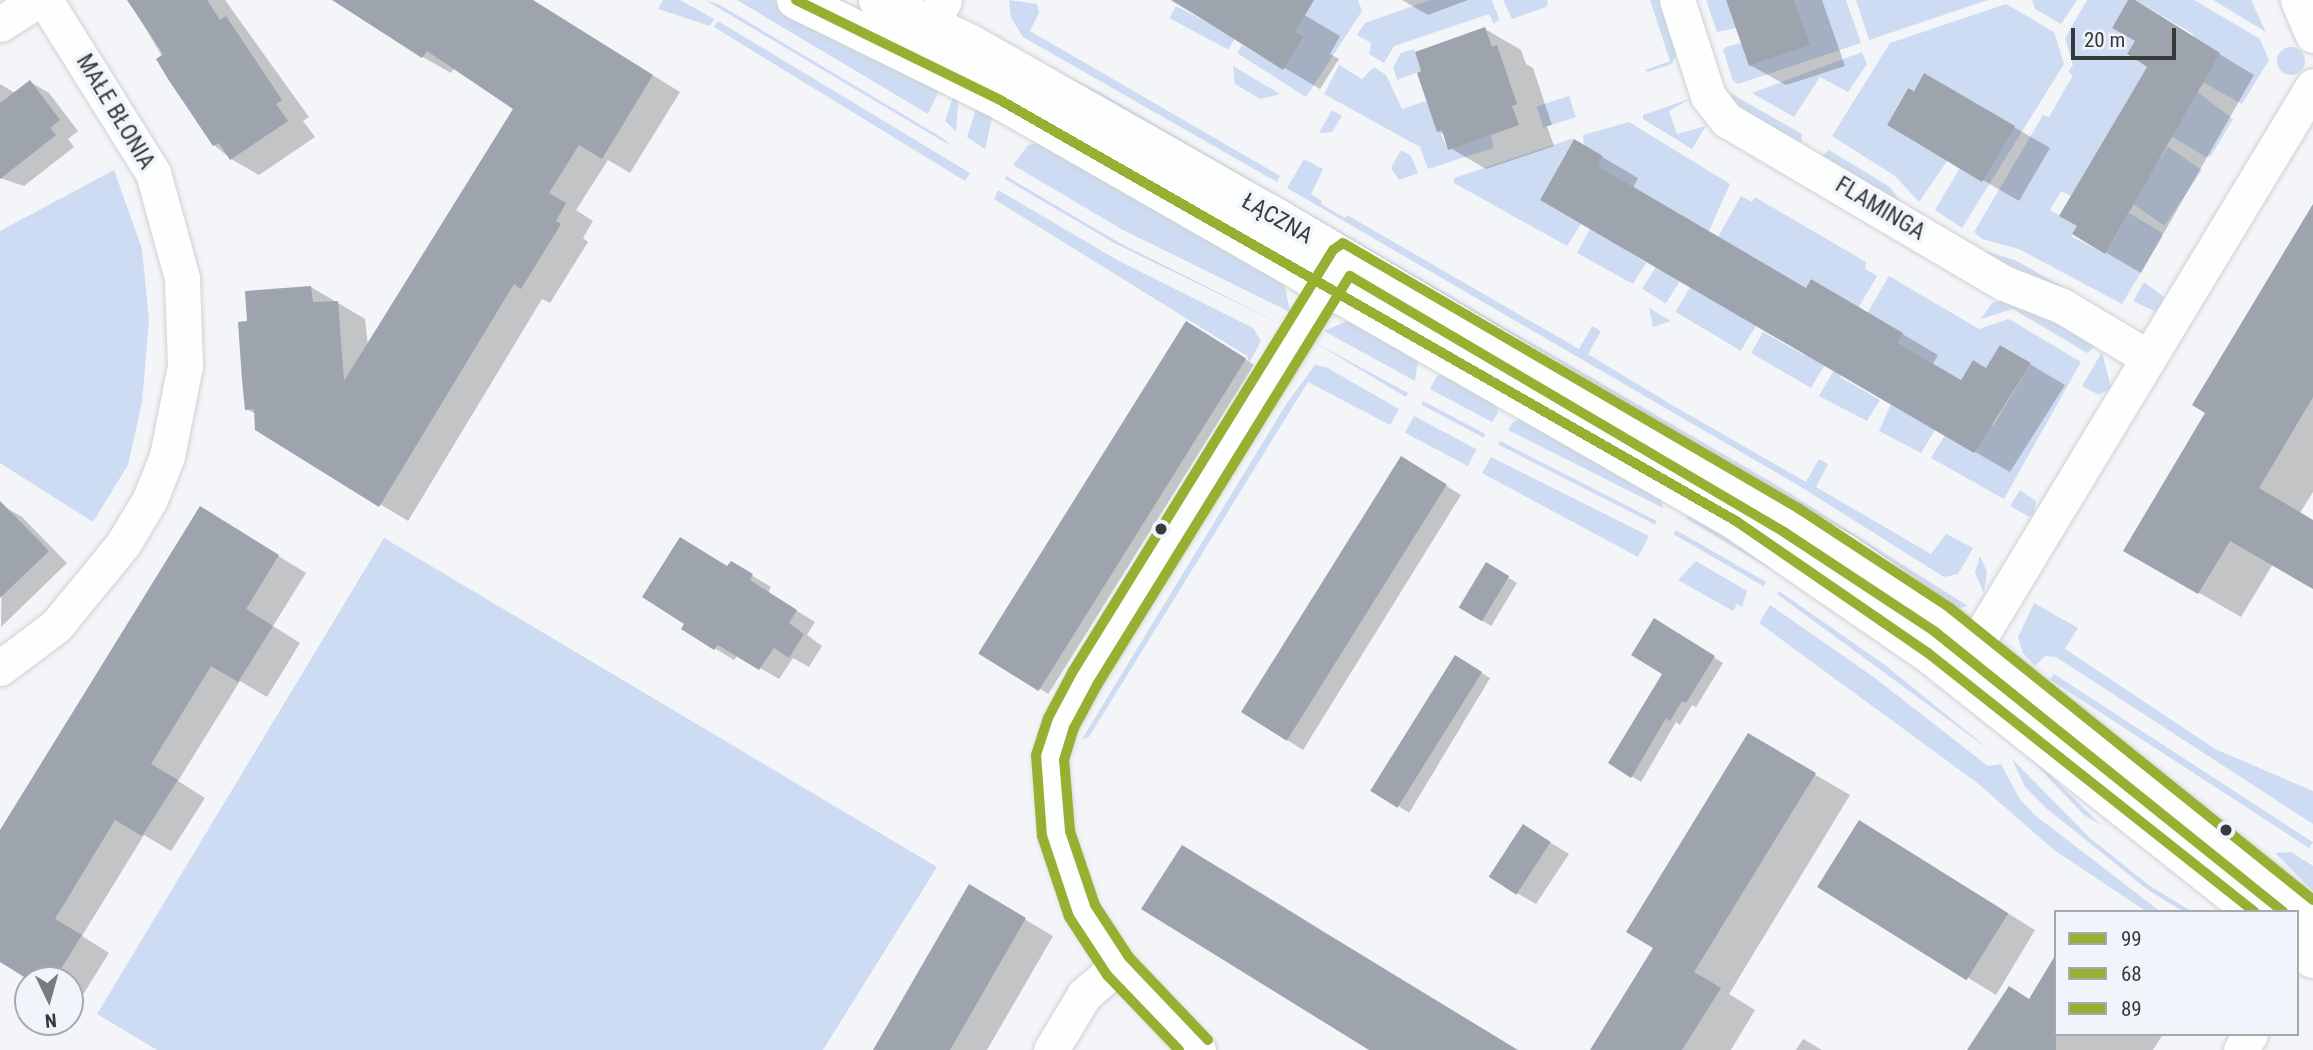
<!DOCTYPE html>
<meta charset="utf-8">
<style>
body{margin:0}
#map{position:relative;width:2313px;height:1050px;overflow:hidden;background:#f3f5f8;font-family:"Roboto Condensed",sans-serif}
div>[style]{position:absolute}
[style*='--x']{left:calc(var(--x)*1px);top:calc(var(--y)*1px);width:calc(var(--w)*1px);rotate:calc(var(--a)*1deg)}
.green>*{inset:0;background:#cddcf2;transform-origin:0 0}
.round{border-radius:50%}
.shadow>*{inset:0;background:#0003;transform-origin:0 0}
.building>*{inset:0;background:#9da4ae;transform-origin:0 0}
.roads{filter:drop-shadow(0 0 2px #cfd0d3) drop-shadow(0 0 2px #cfd0d3)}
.street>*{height:35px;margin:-17.5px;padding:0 17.5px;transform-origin:17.5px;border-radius:17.5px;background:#fdfefe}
.secondary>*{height:38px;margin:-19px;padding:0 19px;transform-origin:19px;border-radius:19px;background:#fdfefe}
.bus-1>*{height:10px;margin:-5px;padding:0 5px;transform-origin:5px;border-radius:5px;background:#97b032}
.bus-2>*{height:10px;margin:-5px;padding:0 5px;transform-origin:5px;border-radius:5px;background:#97b032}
.bus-3>*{height:10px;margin:-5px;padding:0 5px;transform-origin:5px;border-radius:5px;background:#97b032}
.dots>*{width:19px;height:19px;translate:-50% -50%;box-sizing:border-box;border:4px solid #f0f4fb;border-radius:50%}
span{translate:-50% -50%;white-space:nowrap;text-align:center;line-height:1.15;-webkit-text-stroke:7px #f0f4fb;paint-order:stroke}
.street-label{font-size:23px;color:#37393b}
.legend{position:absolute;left:2054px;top:910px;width:245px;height:126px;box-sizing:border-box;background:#f0f4fb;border:2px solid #a6a9ae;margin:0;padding:9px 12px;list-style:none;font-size:21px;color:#37393b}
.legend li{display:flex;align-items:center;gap:14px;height:35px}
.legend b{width:35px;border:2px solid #a6a9ae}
.north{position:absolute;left:14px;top:966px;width:70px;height:70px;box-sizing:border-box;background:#f0f4fb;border:2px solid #a6a9ae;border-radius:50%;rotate:175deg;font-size:19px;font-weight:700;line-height:28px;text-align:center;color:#37393b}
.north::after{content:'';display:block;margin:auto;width:24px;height:32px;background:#797b7d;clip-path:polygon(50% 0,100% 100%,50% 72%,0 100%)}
.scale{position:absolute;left:2071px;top:28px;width:105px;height:32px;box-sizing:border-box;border:4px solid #37393b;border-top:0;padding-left:9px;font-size:21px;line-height:24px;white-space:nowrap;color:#37393b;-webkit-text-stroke:5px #f0f4fb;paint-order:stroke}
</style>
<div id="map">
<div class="green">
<i style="clip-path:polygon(663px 0,680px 0,714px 19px,710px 26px,658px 9px)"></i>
<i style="clip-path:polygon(705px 0,720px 5px,944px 139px,951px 146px)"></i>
<i style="clip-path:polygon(737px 0,773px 0,943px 82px,928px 114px)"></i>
<i style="clip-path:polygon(1009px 0,1037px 4px,1039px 13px,1030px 31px,1280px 176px,1277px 182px,1023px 37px,1011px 18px)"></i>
<i style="clip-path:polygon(1303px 0,1358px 0,1362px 11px,1306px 97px,1237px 53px,1242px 45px,1283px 69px,1304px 38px,1295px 32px)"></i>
<i style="clip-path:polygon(1430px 0,1492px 0,1499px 19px,1494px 24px,1489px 14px,1394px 46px,1384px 63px,1369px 54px,1371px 43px,1357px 35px,1365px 23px)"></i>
<i style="clip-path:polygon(1503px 0,1547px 0,1548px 3px,1546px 7px,1512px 19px)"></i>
<i style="clip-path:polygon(1650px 0,1660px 0,1677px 52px,1672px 64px,1648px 72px,1645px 70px,1670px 61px)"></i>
<i style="clip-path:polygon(1706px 0,1726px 0,1736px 28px,1717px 32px)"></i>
<i style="clip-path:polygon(1794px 0,1846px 0,1861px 43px,1738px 84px,1733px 81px,1723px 50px,1726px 47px,1741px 43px,1749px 66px,1809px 45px)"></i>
<i style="clip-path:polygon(1856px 0,1988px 0,1869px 40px)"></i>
<i style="clip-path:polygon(2032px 0,2077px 0,2061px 24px,2035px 9px)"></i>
<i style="clip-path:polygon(2087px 0,2128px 0,2112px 28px,2135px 41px,2127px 55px,2147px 67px,2071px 196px,2061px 191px,2050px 210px,2077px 226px,2071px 236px,2105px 254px,2129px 213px,2161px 232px,2162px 237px,2122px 304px,2019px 249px,1982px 239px,1974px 232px,2043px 115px,2049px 117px,2073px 75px,2068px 72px,2073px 65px,2065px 38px)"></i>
<i style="clip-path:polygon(2135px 0,2194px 0,2260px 39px,2269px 60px,2242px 104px,2201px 81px,2193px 34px)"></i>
<i style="clip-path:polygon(2213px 0,2251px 0,2266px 32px)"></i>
<i style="clip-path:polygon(2006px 4px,2054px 32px,2064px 64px,1962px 228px,1935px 210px,1960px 168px,2014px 126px,1924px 73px,1914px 91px,1907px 88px,1887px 125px,1947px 161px,1919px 202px,1895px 176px,1832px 136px,1890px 43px)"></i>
<i style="left:1176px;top:6px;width:67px;height:14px;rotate:28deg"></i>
<i style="clip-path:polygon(718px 21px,970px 173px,965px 181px,714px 27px)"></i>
<i style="clip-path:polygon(1008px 46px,1101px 93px,1778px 486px,1968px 606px,1955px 609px)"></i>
<i class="round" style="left:2277px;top:47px;width:28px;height:28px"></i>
<i style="clip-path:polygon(1414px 49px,1421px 71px,1397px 80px,1393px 67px,1401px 53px)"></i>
<i style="clip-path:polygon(1862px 52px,1867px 64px,1848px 92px,1820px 77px,1794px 117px,1752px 93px)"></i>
<i style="clip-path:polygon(1339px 65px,1362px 79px,1374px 67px,1386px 75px,1402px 109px,1426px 101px,1448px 149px,1491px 135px,1493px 148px,1428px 169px,1420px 147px,1324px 94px)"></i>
<i style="clip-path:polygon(1233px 66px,1280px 94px,1260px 99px,1235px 84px)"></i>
<i style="clip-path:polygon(956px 88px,959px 90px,956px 131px,945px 121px)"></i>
<i style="clip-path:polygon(2196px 91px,2233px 119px,2211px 156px,2206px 157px,2171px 136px)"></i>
<i style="clip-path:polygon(1732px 94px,1802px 134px,1801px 143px,1739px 108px,1726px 95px)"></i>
<i style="left:1569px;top:96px;width:22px;height:34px;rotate:72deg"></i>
<i style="clip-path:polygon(1692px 98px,1669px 111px,1677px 134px,1706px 126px,1692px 149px,1643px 119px,1643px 115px)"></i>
<i style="clip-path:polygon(979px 100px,992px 118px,985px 149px,967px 137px)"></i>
<i style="clip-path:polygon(1332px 110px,1342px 116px,1332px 132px,1319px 133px)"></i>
<i style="clip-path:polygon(1629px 122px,1730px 184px,1709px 231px,1598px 166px,1603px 156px,1584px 145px,1583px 135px)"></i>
<i style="clip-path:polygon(1574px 138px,1540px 200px,1581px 224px,1567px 246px,1454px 183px,1454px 178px)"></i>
<i style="clip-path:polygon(1047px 141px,1283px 278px,1290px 312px,1123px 230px,1013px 165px,1028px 145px)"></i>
<i style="left:2168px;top:147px;width:41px;height:67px;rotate:34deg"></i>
<i style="clip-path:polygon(1401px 150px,1411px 156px,1418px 173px,1399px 180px,1391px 168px)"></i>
<i style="clip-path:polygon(1829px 150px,1890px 187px,1903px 206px,1822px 156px)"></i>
<i style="clip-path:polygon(1304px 159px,1323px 169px,1311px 194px,1322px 201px,1321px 204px,1345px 218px,1347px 215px,1579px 349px,1592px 326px,1601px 331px,1588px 354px,1672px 405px,1806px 482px,1819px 459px,1828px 464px,1816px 487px,1931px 554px,1946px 534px,1973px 548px,1958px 574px,1944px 577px,1801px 487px,1287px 188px)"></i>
<i style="clip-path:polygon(114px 170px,142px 249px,149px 321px,142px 402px,128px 465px,93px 522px,0 463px,0 231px)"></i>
<i style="clip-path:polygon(1006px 176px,1118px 242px,1285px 326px,1116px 244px,1005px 179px)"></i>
<i style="clip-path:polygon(998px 190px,1119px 261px,1253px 328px,1261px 341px,1249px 363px,1247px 356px,994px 199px)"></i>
<i style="clip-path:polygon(1741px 196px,1752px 202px,1755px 197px,1866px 262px,1865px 269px,1877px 276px,1811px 388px,1751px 353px,1763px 332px,1804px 355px,1822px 325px,1831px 291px,1811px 279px,1806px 288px,1718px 237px)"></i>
<i style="clip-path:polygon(1591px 227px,1646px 263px,1633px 284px,1577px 253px)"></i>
<i style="clip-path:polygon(1981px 250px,2015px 260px,2068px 290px,2010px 269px)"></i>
<i style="left:1657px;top:265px;width:28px;height:28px;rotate:32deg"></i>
<i style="clip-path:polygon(1889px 276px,1979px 329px,2009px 319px,2081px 362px,2004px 499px,1931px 458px,1945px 435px,1994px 425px,2031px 363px,2001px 345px,1986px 368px,1973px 360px,1961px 380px,1898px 343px,1903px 333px,1874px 316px,1840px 377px,1880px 400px,1867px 421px,1819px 396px)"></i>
<i style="clip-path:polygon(2144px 282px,2164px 297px,2156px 312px,2133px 301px)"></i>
<i style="left:1691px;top:286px;width:76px;height:30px;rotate:31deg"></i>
<i style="clip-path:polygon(2002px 301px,2058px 322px,2096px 346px,2087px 353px,2013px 309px,1981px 319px,1992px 303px)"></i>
<i style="clip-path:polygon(1649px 308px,1671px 321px,1653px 327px)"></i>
<i style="clip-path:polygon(1350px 320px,1419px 353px,1415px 381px,1324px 331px)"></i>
<i style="clip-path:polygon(1314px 342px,1408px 393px,1406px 397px)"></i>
<i style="clip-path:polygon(2102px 352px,2111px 388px,2099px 395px,2082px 386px)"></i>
<i style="clip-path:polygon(1315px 365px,1326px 367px,1399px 409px,1390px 425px,1308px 382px,1089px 737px,1082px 739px,1287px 403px)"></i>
<i style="clip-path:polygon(1452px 372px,1494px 396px,1498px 413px,1492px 422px,1430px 389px,1437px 376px)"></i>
<i style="left:1423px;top:401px;width:71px;height:4px;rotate:28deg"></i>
<i style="clip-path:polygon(1891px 404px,1935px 430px,1921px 453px,1879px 431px)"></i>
<i style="left:1414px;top:416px;width:71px;height:19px;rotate:28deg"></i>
<i style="clip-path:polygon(1529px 417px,1660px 493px,1663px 508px,1508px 430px,1513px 422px)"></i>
<i style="left:1500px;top:441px;width:176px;height:4px;rotate:27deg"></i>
<i style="clip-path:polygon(1491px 457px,1649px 536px,1638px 557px,1482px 473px)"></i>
<i style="clip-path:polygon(2020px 490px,2036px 501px,2034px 514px,2029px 517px,2010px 506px)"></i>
<i style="clip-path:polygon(1698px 514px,1771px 558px,1772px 570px,1685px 518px)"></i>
<i style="left:1676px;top:530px;width:104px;height:5px;rotate:30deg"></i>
<i style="clip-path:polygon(384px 538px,937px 867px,823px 1050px,157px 1050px,97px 1014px)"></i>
<i style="clip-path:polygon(1980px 556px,1987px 572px,1984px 593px,1975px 573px)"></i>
<i style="clip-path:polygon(1696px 561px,1747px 591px,1742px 607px,1737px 604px,1733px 611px,1678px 580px)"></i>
<i style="clip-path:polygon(1779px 591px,1885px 665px,1991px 751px,1777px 594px)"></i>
<i style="clip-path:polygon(2034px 603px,2078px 628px,2065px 649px,2215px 749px,2313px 791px,2313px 824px,2056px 657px,2045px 656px,2035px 666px,2023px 653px,2018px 637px)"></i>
<i style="clip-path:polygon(1770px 605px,1875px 678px,1988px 766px,2001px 764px,2019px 798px,2036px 816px,2161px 912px,2147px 912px,2054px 850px,1976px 782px,1759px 623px)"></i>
<i style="left:2054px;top:674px;width:309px;height:7px;rotate:33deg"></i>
<i style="clip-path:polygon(2027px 755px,2043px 768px,2101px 825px,2084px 815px)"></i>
<i style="clip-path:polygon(2012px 759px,2090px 838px,2150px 886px,2193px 912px,2184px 912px,2148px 890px,2046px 808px,2025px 787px)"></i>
<i style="clip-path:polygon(2291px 852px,2313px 866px,2313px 891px,2275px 853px)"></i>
</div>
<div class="shadow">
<i style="clip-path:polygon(129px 0,225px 0,309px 117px,303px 121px,315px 137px,259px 175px,231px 159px,214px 145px)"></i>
<i style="clip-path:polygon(339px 0,531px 0,680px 92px,630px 173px,608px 160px,576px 210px,593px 221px,583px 238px,588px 242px,550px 303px,542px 299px,408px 521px,257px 429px,256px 414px,246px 409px,249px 323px,311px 287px,365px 319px,368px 347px,515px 108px,455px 67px,451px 73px,423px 57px)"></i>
<i style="clip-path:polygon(1170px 0,1279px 0,1340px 36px,1330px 54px,1339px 59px,1320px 89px)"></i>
<i style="clip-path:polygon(1402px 0,1468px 0,1428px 15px)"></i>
<i style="clip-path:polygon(1728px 0,1822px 0,1845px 66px,1786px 85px,1750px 65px)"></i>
<i style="clip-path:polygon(2130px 0,2254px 75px,2141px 273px,2074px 234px,2150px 66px,2137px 40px)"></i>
<i style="clip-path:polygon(1485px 29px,1521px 50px,1526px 64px,1533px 68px,1552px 125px,1547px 126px,1554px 146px,1486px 169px,1450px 148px,1445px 135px,1438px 131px)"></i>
<i style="clip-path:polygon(1925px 75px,2050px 148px,2019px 201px,1983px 180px,1914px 94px)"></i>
<i style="clip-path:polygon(30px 82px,49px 93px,78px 131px,68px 139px,74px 147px,24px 186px,0 178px,0 84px,15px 93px)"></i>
<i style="clip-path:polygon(1575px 141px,1638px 178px,1633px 188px,1807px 291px,1848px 302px,1938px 355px,1932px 365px,1962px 382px,1987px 370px,2001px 347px,2065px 385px,2010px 472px,1763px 330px,1660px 265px)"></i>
<i style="clip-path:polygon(2313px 207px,2313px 492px,2300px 513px,2313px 521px,2313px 587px,2273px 564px,2241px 617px,2125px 550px,2207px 412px)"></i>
<i style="left:1187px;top:323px;width:79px;height:388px;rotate:32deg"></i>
<i style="clip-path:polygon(1416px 467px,1461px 495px,1303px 750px,1244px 712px)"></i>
<i style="clip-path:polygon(3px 506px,22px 517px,67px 563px,1px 627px)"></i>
<i style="clip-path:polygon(228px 525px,306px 573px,273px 626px,300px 643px,267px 697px,240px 681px,178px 781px,205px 798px,171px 851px,144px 835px,82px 936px,109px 953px,76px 1006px,70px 1003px,70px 980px,32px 980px,0 960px,0 833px)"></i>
<i style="clip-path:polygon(731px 563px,771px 587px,768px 593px,815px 622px,807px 635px,822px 646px,809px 667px,793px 658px,779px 679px,738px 655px,734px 660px,683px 629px)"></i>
<i style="left:1487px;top:565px;width:35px;height:50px;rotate:31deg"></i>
<i style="clip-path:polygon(1654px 620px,1723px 663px,1696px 707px,1692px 705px,1680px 725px,1676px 722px,1641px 782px,1610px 763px,1664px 674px)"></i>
<i style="left:1455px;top:657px;width:41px;height:157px;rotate:31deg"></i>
<i style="clip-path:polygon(1749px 736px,1850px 795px,1729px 994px,1755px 1010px,1731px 1050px,1593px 1050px,1655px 948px)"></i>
<i style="clip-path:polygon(1543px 838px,1569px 854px,1536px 904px,1517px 893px)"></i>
<i style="clip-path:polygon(1887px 838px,2035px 930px,1996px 995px,1820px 886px)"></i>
<i style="clip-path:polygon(1182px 847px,1230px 874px,1517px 1050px,1373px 1050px)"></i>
<i style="clip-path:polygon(970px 887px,1053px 936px,987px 1050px,880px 1050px)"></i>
<i style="clip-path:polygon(2030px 1001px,2056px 1034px,2163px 1034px,2153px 1050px,1971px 1050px)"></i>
<i style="clip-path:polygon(1803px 1039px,1822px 1050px,1796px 1050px)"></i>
</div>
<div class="building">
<i style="clip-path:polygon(127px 0,207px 0,220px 20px,226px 16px,282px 100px,276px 104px,288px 121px,230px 160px,219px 143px,213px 146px,168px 79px,156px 59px,163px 54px)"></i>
<i style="clip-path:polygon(332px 0,533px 0,653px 75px,602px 159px,579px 145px,549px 193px,566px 203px,556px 221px,561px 224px,521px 289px,514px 284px,379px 507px,255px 430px,254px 409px,245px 410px,242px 380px,238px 322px,247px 321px,245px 291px,311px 286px,313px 302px,338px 301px,344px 381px,513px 109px,427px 51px,422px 58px)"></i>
<i style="clip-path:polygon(1172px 0,1314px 0,1295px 32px,1304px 37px,1283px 70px)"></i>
<i style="clip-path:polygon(1726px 0,1794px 0,1810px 45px,1749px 66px)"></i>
<i style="clip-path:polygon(2128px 0,2135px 0,2220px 53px,2105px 254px,2072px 234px,2077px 226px,2059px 216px,2147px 67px,2127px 54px,2135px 41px,2112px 28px)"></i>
<i style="clip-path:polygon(1485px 27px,1492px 47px,1497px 45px,1517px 104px,1512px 106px,1519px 125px,1448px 150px,1442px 130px,1437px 132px,1417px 73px,1421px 71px,1415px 52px)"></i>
<i style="clip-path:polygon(1924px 73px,2015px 126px,1982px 182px,1887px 125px,1908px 88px,1914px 91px)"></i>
<i style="clip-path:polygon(30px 80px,60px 120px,50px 128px,56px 135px,0 179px,0 103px)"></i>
<i style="clip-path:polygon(1574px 139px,1603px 156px,1598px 166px,1806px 288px,1811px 279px,1903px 333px,1898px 343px,1961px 380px,1973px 360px,1986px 368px,2000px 345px,2031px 363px,1974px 453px,1540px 200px)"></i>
<i style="clip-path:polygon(2313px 204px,2313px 397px,2259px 488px,2313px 520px,2313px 589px,2230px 541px,2198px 594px,2123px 551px,2205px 413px,2192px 405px)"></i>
<i style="left:1186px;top:321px;width:71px;height:392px;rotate:32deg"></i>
<i style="left:1401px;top:456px;width:54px;height:302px;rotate:32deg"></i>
<i style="clip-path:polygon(0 501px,49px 551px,0 598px)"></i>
<i style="clip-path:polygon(200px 506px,279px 555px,246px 609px,273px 626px,238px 682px,211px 666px,151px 764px,178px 780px,142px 836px,115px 820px,55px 919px,82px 935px,54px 980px,29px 980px,0 962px,0 830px)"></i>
<i style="clip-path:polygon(680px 537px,727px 566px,731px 561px,753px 574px,750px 580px,797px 610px,789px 623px,804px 634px,789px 658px,774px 648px,759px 670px,718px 645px,714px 650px,681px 629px,684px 624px,642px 597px)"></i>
<i style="left:1486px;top:562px;width:27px;height:53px;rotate:31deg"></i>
<i style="clip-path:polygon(1654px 618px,1715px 656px,1686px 703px,1682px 701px,1670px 721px,1666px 718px,1631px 778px,1608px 763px,1662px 674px,1631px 655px)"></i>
<i style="left:1455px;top:655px;width:32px;height:160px;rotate:32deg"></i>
<i style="clip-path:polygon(1748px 733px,1816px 773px,1694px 972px,1721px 988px,1682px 1050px,1590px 1050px,1653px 948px,1626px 932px)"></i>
<i style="left:1859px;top:820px;width:176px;height:79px;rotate:32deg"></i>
<i style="left:1523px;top:824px;width:33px;height:63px;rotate:33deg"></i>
<i style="clip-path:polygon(1182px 845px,1330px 936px,1518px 1050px,1369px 1050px,1141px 909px)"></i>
<i style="clip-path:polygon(969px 884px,1026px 918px,950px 1050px,873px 1050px)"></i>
<i style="clip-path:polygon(2056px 954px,2056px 1050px,1967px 1050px,2009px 986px,2029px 999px)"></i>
</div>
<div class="roads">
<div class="street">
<i style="--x:1677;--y:0;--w:101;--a:72.1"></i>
<i style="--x:1708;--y:96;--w:31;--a:52"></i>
<i style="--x:1727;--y:120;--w:321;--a:30.5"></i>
<i style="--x:2004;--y:283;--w:62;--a:21.6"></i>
<i style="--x:2062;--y:306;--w:101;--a:30.9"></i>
<i style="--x:2298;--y:0;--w:38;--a:67"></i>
<i style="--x:0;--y:24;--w:45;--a:-32.3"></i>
<i style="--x:918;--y:50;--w:56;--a:-62.5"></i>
<i style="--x:0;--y:668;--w:70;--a:-36.9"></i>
<i style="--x:56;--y:626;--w:106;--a:-50.7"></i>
<i style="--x:123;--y:544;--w:52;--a:-59"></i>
<i style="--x:150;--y:499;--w:46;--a:-68.4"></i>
<i style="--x:167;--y:456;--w:92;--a:-78.7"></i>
<i style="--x:185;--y:366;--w:88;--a:-92"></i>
<i style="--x:182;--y:278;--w:109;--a:-105.4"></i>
<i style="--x:153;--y:173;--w:204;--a:-122"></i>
<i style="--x:1960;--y:670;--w:682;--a:-58.85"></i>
<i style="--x:1051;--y:1050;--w:64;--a:-59"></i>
<i style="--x:1084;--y:995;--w:45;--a:-40.5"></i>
<i style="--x:1198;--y:1050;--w:116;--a:-133.6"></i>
<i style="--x:1118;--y:966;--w:66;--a:-123.2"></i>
<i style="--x:1082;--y:911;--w:81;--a:-108.7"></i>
<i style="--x:1056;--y:834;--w:76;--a:-94.5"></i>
<i style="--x:1050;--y:758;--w:37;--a:-73"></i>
<i style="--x:1061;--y:723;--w:51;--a:-61.9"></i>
<i style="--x:1085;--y:678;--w:489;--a:-58.3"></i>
<i style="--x:2241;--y:1050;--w:18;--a:-61"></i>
</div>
<div class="secondary">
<i style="--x:796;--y:0;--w:227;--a:26.1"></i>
<i style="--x:1000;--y:100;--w:848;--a:29.77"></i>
<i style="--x:1736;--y:521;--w:233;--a:34.5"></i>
<i style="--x:1928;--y:653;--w:417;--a:38.4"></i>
<i style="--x:878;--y:0;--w:101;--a:25.3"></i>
<i style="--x:969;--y:43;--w:343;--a:29.6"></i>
<i style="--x:1267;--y:212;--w:670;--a:30.58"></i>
<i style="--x:1844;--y:553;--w:119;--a:34.4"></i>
<i style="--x:1942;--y:620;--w:476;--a:38.8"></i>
<i style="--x:2297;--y:947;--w:20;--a:37"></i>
</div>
</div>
<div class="bus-1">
<i style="--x:796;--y:0;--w:227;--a:26.1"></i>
<i style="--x:1000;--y:100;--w:848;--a:29.77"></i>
<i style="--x:1736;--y:521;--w:233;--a:34.5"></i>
<i style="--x:1928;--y:653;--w:417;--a:38.4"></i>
</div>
<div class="bus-2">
<i style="--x:1208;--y:1040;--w:115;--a:-133.6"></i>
<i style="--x:1129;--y:957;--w:62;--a:-123.2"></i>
<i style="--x:1095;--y:905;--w:78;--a:-108.7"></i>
<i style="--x:1070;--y:831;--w:71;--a:-94.8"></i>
<i style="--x:1064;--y:760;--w:34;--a:-73"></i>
<i style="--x:1074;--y:728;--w:49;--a:-61.9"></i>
<i style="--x:1097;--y:685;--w:481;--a:-58.3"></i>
<i style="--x:1350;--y:276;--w:504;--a:30.53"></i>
<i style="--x:1784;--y:532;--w:180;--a:33.4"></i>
<i style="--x:1934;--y:631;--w:448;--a:38.8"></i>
</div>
<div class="bus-3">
<i style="--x:1179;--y:1050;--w:104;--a:-133.8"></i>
<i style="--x:1107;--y:975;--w:69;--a:-123.2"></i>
<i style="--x:1069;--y:917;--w:85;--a:-108.4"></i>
<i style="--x:1042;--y:836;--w:81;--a:-94.2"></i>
<i style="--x:1036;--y:755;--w:39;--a:-72"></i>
<i style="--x:1048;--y:718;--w:53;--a:-62"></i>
<i style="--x:1073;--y:671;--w:495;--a:-58.3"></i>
<i style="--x:1333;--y:250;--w:12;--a:-35"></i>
<i style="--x:1343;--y:243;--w:527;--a:30.22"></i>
<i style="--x:1798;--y:508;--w:182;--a:33.3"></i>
<i style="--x:1950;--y:608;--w:466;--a:38.8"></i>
</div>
<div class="dots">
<i style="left:1161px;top:529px;background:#37393b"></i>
<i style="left:2226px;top:830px;background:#37393b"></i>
</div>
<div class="street-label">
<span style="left:115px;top:112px;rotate:59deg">MAŁE BŁONIA</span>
<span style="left:1880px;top:209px;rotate:31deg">FLAMINGA</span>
<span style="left:1277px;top:219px;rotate:30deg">ŁĄCZNA</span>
</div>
<ul class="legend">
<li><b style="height:9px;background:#97b032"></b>99</li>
<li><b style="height:9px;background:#97b032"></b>68</li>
<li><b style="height:9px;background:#97b032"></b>89</li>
</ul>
<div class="north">N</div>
<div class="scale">20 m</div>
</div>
